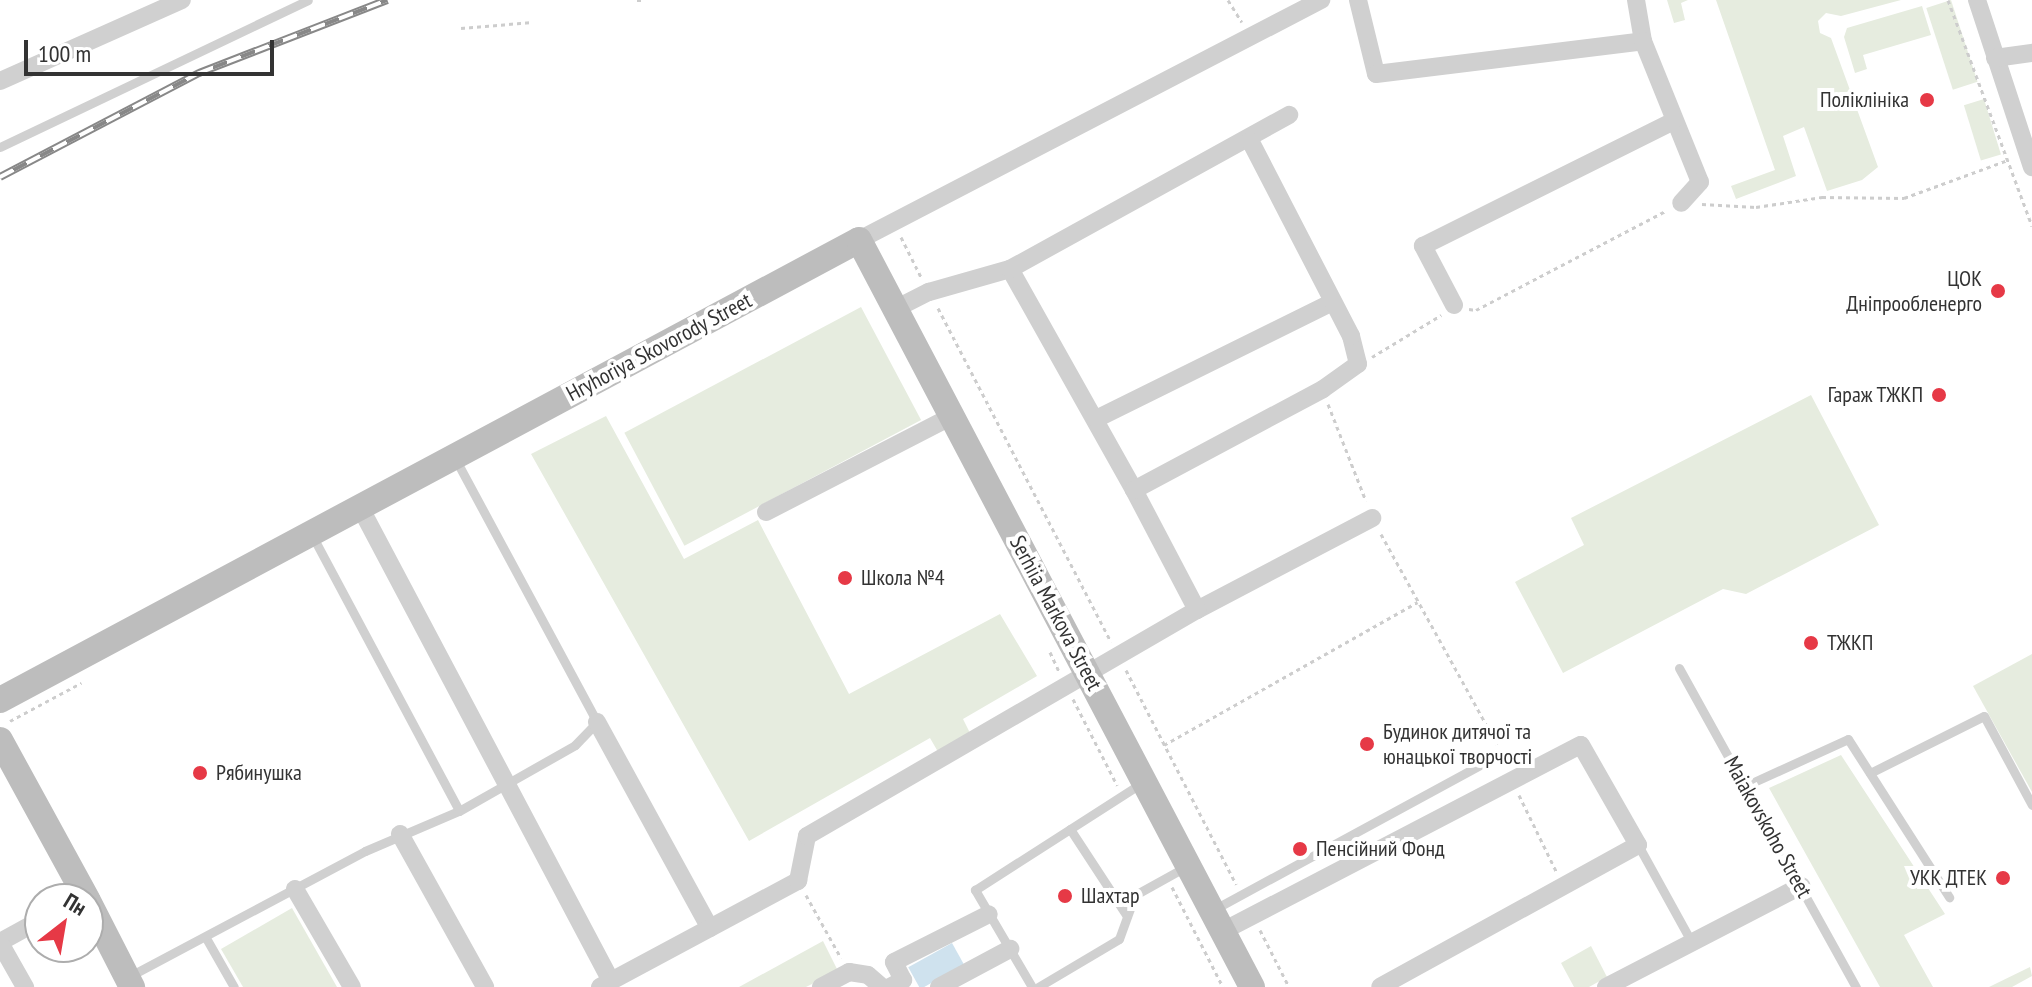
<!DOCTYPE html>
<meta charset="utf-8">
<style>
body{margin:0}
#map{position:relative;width:2032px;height:987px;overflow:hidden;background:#fff;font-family:"PT Sans Narrow",sans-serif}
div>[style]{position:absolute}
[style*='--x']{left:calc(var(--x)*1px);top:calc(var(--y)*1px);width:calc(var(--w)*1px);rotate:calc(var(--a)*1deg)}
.green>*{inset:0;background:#e6ecdf;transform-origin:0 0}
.water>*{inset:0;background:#cfe2ee;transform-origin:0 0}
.path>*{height:3px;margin-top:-1.5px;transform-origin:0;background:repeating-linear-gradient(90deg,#cdcdcd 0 4px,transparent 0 8px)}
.lane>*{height:9px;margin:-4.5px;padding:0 4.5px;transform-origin:4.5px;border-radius:4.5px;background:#d0d0d0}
.street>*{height:18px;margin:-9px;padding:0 9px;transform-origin:9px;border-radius:9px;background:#d0d0d0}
.secondary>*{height:26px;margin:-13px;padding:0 13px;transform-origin:13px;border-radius:13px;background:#bdbdbd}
.rail>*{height:8px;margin-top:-4px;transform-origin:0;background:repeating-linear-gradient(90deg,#fff 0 15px,#888 0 30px);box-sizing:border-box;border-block:2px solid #888}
.dots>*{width:22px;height:22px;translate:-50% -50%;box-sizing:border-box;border:4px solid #fff;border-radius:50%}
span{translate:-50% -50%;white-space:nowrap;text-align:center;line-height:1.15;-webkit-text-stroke:8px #fff;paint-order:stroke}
.poi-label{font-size:22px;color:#333}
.right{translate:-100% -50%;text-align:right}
.left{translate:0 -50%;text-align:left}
.street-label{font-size:22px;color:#333}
.north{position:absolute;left:24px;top:883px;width:80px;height:80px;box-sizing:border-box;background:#fff;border:2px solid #adadad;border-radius:50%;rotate:31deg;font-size:22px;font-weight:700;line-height:32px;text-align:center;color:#333}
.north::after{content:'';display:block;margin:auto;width:28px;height:36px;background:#e63946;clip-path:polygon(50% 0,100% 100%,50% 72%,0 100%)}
.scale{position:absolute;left:24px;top:40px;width:250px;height:36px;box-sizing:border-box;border:4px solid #333;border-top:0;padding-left:10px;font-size:24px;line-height:28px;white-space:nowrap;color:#333;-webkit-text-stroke:6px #fff;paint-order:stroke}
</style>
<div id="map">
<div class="green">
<i style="clip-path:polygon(1667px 0,1688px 0,1681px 3px,1685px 20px,1674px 23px)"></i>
<i style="clip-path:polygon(1716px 0,1901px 0,1841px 16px,1826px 13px,1818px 21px,1820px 33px,1831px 38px,1878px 167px,1862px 180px,1827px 191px,1804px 127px,1783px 136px,1796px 176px,1736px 199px,1731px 186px,1775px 170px)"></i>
<i style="left:1951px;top:0;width:86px;height:26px;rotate:72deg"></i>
<i style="clip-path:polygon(1922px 6px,1931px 35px,1863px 55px,1867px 69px,1855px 73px,1844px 37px,1847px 28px)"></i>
<i style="left:1984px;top:99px;width:58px;height:21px;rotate:73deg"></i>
<i style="left:861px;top:307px;width:128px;height:268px;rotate:62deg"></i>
<i style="clip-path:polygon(1811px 395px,1879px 525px,1746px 594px,1723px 589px,1563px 673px,1515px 582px,1584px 545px,1571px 518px)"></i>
<i style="clip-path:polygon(606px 416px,684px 559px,758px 520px,849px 694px,1000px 614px,1037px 676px,963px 719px,973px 739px,941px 757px,930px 738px,749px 841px,531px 454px)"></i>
<i style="clip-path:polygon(2032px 654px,2032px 792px,1973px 686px)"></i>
<i style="clip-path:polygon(1841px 755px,1945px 914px,1904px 935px,1933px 987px,1880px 987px,1769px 788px)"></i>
<i style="clip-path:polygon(292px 908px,337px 987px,243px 987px,221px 949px)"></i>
<i style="clip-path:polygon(823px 941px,838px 971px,806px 987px,739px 987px)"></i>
<i style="clip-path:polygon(1591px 946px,1607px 977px,1589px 987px,1574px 987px,1561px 963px)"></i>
<i style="clip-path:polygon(2030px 967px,2032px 976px,2012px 987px,1989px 987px)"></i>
</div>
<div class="water">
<i style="left:952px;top:943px;width:25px;height:50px;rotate:61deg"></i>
</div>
<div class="path">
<i style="--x:637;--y:0;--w:4;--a:0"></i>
<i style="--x:1228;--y:0;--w:26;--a:58"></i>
<i style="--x:1948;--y:0;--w:241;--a:69.6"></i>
<i style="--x:461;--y:28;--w:72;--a:-4.8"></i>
<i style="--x:1702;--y:204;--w:54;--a:3.2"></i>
<i style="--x:1756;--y:207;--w:67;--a:-8.6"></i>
<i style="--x:1822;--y:197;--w:82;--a:0.7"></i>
<i style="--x:1904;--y:198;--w:111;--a:-20.1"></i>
<i style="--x:901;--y:237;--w:45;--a:63.4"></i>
<i style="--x:938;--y:308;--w:376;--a:62.6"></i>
<i style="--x:1469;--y:309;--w:7;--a:8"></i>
<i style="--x:1476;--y:310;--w:213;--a:-27.6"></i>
<i style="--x:1372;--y:357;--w:81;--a:-31.3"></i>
<i style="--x:1328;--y:404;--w:104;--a:68.6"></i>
<i style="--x:1381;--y:534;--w:240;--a:61.1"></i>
<i style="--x:1050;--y:652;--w:21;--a:65"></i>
<i style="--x:1126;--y:670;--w:241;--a:62.8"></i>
<i style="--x:1073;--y:699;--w:97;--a:62.9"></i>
<i style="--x:10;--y:721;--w:81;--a:-28.2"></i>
<i style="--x:1164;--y:745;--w:291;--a:-29.4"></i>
<i style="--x:1519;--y:795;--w:85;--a:64"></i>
<i style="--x:1172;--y:887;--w:112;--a:63"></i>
<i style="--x:806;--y:895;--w:72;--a:60.9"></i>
<i style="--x:1260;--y:930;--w:64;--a:63"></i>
</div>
<div class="lane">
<i style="--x:0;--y:147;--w:341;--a:-25.5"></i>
<i style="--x:313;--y:537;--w:310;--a:61.9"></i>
<i style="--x:1679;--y:668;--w:365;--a:61"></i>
<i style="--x:1870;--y:773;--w:127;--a:-26.6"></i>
<i style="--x:1984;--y:716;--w:101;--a:61.7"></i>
<i style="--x:1745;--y:786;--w:113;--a:-24.5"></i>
<i style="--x:1848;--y:739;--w:188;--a:57.4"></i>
<i style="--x:1070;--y:829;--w:104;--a:56.8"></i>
<i style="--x:1638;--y:845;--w:110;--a:61.1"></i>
<i style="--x:1213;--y:910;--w:329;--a:-28.5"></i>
<i style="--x:206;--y:938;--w:56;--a:60.3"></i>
<i style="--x:130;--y:976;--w:266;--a:-28"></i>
<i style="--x:365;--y:851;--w:102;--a:-23.1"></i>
<i style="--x:459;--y:811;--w:133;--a:-29.6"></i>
<i style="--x:575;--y:745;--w:32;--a:-46"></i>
<i style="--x:597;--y:722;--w:300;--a:-118.3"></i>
<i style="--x:1032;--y:987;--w:113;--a:-120.4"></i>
<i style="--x:975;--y:890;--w:200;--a:-32.7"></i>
<i style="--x:1038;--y:987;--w:94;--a:-30.7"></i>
<i style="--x:1119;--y:939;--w:47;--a:-70"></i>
<i style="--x:1135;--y:895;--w:60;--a:-29.1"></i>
</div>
<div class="street">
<i style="--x:1358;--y:0;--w:76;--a:76.3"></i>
<i style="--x:1376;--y:74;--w:269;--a:-7"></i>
<i style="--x:1636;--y:0;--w:42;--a:80.3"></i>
<i style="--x:1643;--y:41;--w:152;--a:68"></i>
<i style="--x:1700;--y:182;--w:28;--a:132"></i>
<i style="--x:1977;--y:0;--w:176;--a:71.8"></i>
<i style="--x:1995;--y:58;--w:37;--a:-8"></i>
<i style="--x:0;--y:81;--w:199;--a:-24"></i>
<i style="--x:859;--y:240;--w:521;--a:-27.45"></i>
<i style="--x:1010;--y:269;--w:253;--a:60.7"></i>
<i style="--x:1454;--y:305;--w:67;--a:-117.7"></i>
<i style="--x:1423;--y:246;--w:278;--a:-26.5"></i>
<i style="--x:895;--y:309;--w:38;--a:-27"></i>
<i style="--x:929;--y:292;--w:84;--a:-15.9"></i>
<i style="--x:1010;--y:269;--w:319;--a:-28.9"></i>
<i style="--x:1096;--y:419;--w:264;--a:-26.3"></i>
<i style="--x:360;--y:507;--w:536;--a:62.1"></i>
<i style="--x:766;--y:512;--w:209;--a:-27.3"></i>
<i style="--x:1197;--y:610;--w:198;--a:-27.7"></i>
<i style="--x:597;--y:722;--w:235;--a:61.3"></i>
<i style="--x:400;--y:834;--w:175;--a:60.9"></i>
<i style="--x:295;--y:889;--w:113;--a:59.8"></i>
<i style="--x:1223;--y:931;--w:403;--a:-27.5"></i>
<i style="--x:1581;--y:745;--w:115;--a:60.3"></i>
<i style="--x:1638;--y:845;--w:294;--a:151.2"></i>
<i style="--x:0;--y:942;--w:46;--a:-28.8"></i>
<i style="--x:0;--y:943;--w:51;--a:60.4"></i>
<i style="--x:600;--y:987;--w:225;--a:-28.2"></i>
<i style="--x:798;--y:881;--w:46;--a:-78.7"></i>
<i style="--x:807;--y:836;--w:451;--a:-30.1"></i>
<i style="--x:1197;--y:610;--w:136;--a:-117.7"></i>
<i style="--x:1134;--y:490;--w:214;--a:-28.1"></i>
<i style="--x:1323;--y:389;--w:43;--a:-35.5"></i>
<i style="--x:1358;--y:364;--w:29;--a:-104"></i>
<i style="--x:1351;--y:336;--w:220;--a:-117.3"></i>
<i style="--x:821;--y:987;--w:32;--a:-28"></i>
<i style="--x:849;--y:972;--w:19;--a:9"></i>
<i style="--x:868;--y:975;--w:18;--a:41"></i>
<i style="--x:890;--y:987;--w:15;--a:-28"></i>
<i style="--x:903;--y:980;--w:20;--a:-117"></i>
<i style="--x:894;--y:962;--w:106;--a:-26.8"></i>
<i style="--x:939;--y:987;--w:81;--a:-28.2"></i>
<i style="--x:1606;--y:987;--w:220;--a:-27.4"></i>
</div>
<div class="secondary">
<i style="--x:0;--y:700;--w:974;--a:-28.17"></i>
<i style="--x:859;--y:240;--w:844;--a:62.25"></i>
<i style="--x:0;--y:740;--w:181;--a:61.3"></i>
<i style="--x:88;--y:901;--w:97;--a:62.9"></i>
</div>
<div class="rail">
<i style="--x:0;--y:177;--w:225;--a:-27.6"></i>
<i style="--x:199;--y:73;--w:202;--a:-21.2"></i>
</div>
<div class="dots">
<i style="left:1927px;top:100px;background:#e63946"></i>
<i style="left:1998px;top:291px;background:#e63946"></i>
<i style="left:1939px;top:395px;background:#e63946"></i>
<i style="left:845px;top:578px;background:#e63946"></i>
<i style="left:1811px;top:643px;background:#e63946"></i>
<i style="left:1367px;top:744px;background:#e63946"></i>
<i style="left:200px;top:773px;background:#e63946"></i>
<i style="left:1300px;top:849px;background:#e63946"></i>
<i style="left:2003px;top:878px;background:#e63946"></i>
<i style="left:1065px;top:896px;background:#e63946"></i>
</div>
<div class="poi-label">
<span class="right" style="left:1909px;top:100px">Поліклініка</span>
<span class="right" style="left:1982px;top:291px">ЦОК<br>Дніпрообленерго</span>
<span class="right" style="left:1923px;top:395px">Гараж ТЖКП</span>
<span class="left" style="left:861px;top:578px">Школа №4</span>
<span class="left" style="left:1827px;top:643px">ТЖКП</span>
<span class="left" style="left:1383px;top:744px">Будинок дитячої та<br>юнацької творчості</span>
<span class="left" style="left:216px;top:773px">Рябинушка</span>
<span class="left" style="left:1316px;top:849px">Пенсійний Фонд</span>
<span class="right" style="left:1987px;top:878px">УКК ДТЕК</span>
<span class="left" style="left:1081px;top:896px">Шахтар</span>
</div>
<div class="street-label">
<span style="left:659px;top:347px;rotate:-28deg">Hryhoriya Skovorody Street</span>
<span style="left:1056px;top:613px;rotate:62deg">Serhiia Markova Street</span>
<span style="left:1768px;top:827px;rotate:61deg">Maiakovskoho Street</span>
</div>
<div class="north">Пн</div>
<div class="scale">100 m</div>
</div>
